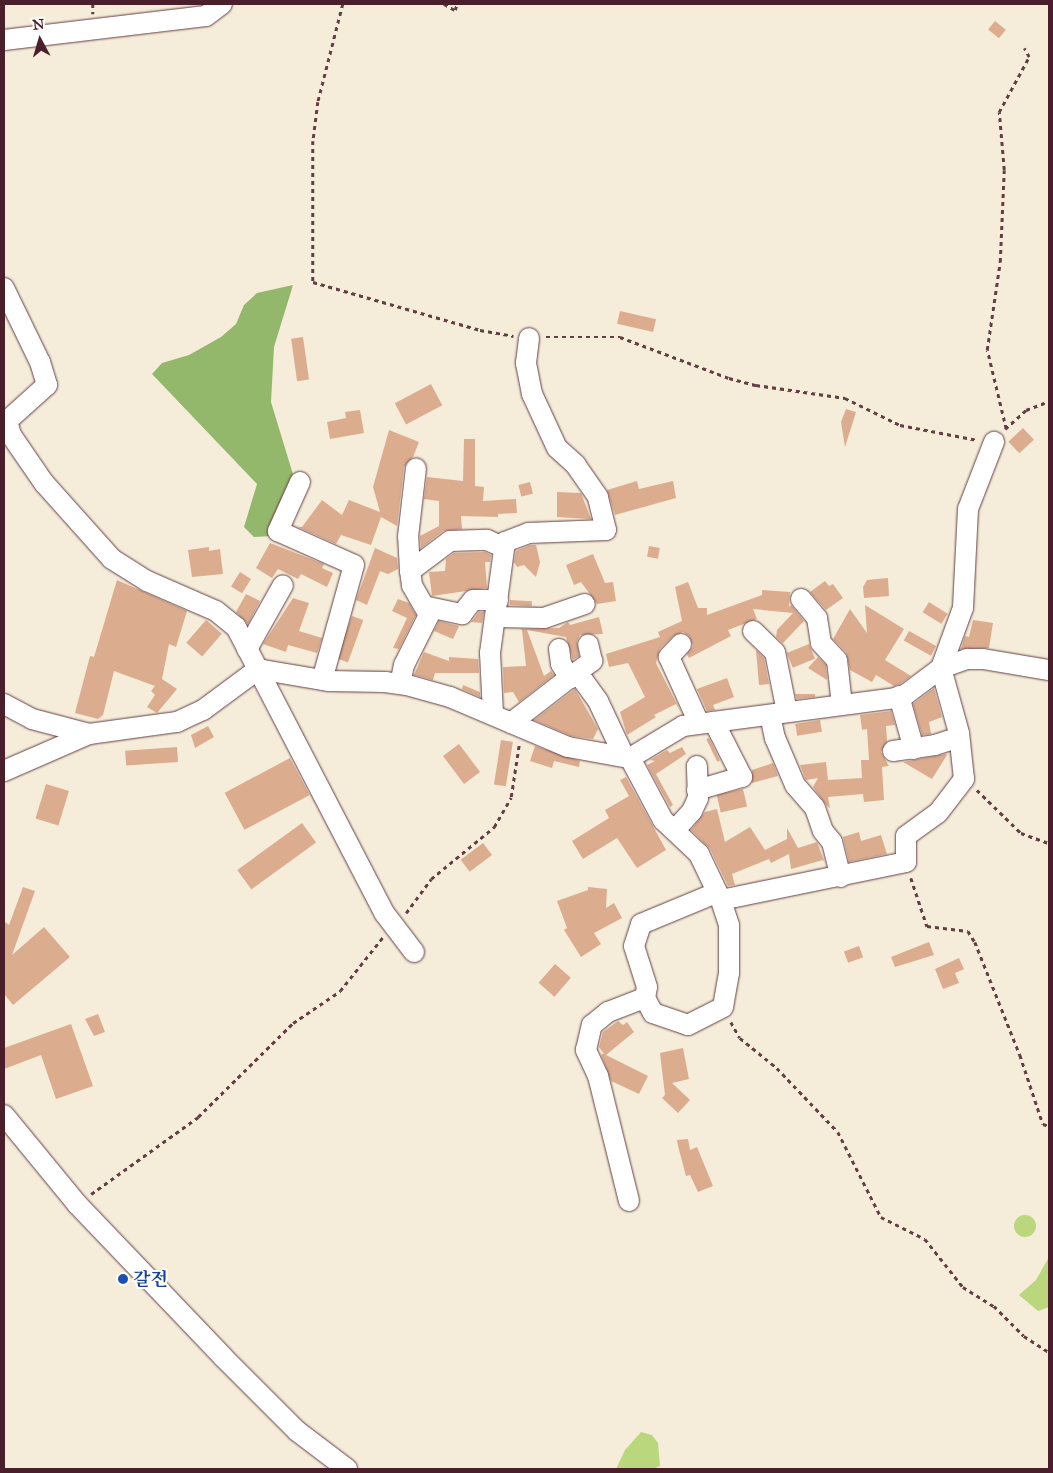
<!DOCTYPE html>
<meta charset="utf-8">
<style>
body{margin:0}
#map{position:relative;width:1053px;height:1473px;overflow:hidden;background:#f5edd9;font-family:"IM FELL Great Primer","Noto Serif KR",serif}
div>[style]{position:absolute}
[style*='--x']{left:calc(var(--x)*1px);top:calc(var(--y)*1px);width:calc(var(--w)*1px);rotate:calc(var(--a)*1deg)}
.green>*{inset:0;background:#bad77d}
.round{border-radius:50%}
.forest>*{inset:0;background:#93b86c}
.building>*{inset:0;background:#dcac8f;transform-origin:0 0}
.path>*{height:2.5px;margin-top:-1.25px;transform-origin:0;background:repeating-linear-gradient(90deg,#643e45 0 4px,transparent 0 8px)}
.roads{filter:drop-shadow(0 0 1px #643e45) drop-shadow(0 0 1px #643e45)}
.minor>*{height:20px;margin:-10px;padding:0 10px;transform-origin:10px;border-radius:10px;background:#fff}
.dots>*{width:14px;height:14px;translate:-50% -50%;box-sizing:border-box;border:2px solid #fdfcf7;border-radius:50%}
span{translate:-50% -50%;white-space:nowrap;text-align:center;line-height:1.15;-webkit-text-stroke:4px #fdfcf7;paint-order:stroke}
.transit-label{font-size:18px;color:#164399;font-weight:700}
.left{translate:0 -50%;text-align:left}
.frame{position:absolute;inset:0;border:5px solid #4a1f2b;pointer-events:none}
.north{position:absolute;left:15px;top:15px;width:50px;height:50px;-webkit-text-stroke:4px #fdfcf7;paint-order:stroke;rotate:354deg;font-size:14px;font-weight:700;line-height:20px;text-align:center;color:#4a1f2b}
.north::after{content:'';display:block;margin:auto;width:18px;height:22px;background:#4a1f2b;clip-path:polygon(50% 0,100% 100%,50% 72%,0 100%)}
</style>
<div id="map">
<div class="green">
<i class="round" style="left:1014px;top:1215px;width:22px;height:22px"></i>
<i style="clip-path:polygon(1049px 1257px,1049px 1307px,1038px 1311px,1019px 1295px,1036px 1280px)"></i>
<i style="clip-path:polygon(641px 1432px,652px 1435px,658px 1443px,660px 1466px,653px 1469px,616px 1469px,625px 1450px)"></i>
</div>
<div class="forest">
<i style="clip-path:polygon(293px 285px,274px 347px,271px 402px,295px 481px,273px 536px,254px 537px,244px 527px,257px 484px,152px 374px,162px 363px,189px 355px,221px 337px,236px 324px,244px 305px,257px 293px)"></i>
</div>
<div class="building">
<i style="left:995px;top:21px;width:14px;height:11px;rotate:39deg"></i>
<i style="left:620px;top:311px;width:37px;height:13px;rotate:13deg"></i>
<i style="left:303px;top:337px;width:43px;height:12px;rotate:82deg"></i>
<i style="left:431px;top:384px;width:24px;height:41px;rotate:62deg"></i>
<i style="clip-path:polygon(846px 409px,856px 412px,845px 447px,841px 422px)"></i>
<i style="clip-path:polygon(360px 410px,364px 433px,330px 439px,327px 422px,346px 418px,345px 412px)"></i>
<i style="left:1023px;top:428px;width:16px;height:20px;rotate:47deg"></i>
<i style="clip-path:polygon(389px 430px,419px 442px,413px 457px,404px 467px,397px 526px,381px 517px,371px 545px,341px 535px,336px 544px,298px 527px,302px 527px,322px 500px,342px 515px,349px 500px,380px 512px,373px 487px)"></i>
<i style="clip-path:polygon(464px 439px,475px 439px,475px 486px,484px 487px,483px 501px,516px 499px,517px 513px,498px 514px,498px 517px,461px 516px,462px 529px,443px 531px,421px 548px,420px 536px,439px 526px,439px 501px,424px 499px,427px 477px,463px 481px)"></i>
<i style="clip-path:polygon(637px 481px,639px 489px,673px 481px,676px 498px,615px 515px,607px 490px)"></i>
<i style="left:530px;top:482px;width:12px;height:12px;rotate:76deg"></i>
<i style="clip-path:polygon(557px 492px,581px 493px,591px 519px,557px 517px)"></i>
<i style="clip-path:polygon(270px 543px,324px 564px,322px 568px,333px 573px,327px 587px,301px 574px,298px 579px,278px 569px,272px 578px,256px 568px)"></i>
<i style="clip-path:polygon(530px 545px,536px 545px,540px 562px,536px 577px,524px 565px,517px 567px,514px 562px,516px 551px)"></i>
<i style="left:649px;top:546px;width:11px;height:11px;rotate:10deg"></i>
<i style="clip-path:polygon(209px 547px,209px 551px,220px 549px,223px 574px,192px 577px,188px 550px)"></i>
<i style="clip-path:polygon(375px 548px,397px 558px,398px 569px,388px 574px,380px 571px,367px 605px,356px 600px)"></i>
<i style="clip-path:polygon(485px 552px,491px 555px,490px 562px,485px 562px,487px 588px,432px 596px,429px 572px,445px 571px,446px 559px,454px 553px)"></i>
<i style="clip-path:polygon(593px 554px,605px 583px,613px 582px,616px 601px,597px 604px,581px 582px,574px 585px,566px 565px)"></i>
<i style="left:240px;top:572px;width:13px;height:17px;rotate:32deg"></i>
<i style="clip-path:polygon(888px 578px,889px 596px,864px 598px,863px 587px,867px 580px)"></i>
<i style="clip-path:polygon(117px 580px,187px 611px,176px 647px,169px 644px,162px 679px,177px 689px,157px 713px,147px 707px,155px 695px,151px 691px,155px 686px,114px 671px,103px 715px,98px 719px,75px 713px,90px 656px,94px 657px)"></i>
<i style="clip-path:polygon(825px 581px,829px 586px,833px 584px,843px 598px,826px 610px,810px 592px)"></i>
<i style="clip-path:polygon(688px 582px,698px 608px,707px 608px,707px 615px,762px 595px,762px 590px,790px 592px,789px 607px,791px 605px,804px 621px,783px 643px,776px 637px,777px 630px,793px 613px,753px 609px,757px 619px,728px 630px,731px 636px,689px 658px,687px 654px,693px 646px,689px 636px,683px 632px,673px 636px,660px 649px,656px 663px,682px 714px,676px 704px,654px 715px,656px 717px,627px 735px,620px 712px,645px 697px,628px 663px,609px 667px,606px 654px,660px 637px,658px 632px,682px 621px,675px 587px)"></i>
<i style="clip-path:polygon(246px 594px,260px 601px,248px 624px,236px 612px)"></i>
<i style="clip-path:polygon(293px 598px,309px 603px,299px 631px,322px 638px,317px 653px,288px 645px,286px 652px,263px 644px)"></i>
<i style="clip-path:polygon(398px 599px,409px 603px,416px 615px,399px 649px,393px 648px,407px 618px,392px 611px)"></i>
<i style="left:510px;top:600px;width:22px;height:5px;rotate:3deg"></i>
<i style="left:929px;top:602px;width:22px;height:12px;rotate:32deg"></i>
<i style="clip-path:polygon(865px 605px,904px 629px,885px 660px,911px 676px,900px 684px,894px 686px,876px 675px,872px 682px,850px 670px,846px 652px,833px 639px,850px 609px,867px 633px)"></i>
<i style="clip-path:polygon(479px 612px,484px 612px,482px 623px,471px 622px)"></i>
<i style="left:352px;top:616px;width:12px;height:45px;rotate:20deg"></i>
<i style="clip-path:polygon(599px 617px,603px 634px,580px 635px,577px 641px,579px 656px,573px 660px,566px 637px,527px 630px,544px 676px,551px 671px,554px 675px,519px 702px,513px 692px,504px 693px,503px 667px,526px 666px,522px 630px,520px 629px,559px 628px,568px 622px,570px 625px)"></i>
<i style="left:206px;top:620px;width:21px;height:30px;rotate:41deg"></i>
<i style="clip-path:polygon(973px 620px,993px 623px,989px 648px,961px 649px,965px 636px,969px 637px)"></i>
<i style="clip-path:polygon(439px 621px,459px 626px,453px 639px,434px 631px)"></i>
<i style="left:909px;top:631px;width:31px;height:11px;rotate:29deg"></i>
<i style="left:809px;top:644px;width:16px;height:24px;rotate:68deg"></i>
<i style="clip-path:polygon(756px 650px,764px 658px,769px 684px,759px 685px)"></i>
<i style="clip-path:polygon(424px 652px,449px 661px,449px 657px,478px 659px,479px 673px,435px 673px,433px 680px,414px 675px)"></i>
<i style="clip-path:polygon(818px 657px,826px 665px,827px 680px,808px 668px)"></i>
<i style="clip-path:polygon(727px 678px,734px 697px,713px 705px,715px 710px,707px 711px,697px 689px)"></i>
<i style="clip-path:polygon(463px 685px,480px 692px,480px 697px,462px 689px)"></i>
<i style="clip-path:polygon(934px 688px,942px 717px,929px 722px,931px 734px,922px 735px,913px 704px)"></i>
<i style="clip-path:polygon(575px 689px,598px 729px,593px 739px,571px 736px,534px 720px)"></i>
<i style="clip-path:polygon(795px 694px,815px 694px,815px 697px,797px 699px)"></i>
<i style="clip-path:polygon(891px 711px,895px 725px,886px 726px,887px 741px,881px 752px,889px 766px,882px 767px,884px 800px,864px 802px,863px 794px,828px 797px,830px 808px,827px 806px,813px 787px,818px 778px,806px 780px,800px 765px,826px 762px,828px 780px,862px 778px,861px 760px,869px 760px,867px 729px,862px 730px,860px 715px)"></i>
<i style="left:820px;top:720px;width:12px;height:25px;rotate:81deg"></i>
<i style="clip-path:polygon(208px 726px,214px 737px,195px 748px,191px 735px)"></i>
<i style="left:709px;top:738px;width:25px;height:3px;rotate:64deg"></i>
<i style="left:501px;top:740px;width:12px;height:45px;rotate:9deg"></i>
<i style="left:459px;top:744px;width:35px;height:20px;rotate:53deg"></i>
<i style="clip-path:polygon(535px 746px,580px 761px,579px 767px,554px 761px,552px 768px,530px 761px)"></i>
<i style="left:177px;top:747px;width:15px;height:52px;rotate:86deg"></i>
<i style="clip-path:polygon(682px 747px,686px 754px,656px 774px,673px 805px,670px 807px,647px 765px,655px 761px,650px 760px,667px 750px,670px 753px)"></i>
<i style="clip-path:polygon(947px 755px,932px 779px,903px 762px,946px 754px)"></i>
<i style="left:290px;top:758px;width:42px;height:74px;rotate:62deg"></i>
<i style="clip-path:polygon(773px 763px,778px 776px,752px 783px,752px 770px)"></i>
<i style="clip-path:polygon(626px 777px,666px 850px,637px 868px,617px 838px,583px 859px,572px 841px,609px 818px,605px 810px,629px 796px,620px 780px)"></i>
<i style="left:46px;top:784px;width:24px;height:36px;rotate:17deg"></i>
<i style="left:743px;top:789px;width:18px;height:27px;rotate:77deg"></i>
<i style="clip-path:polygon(717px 809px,725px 842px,750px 827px,765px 850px,787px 839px,787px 828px,798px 848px,817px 842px,825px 863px,823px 860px,791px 869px,789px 854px,771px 863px,769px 859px,732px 874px,735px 885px,728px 886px,710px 849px,691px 830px,705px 812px)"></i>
<i style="left:302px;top:823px;width:24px;height:80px;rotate:54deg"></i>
<i style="clip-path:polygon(859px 832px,861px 841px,881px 835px,887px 854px,849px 862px,843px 837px)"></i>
<i style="left:483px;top:843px;width:15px;height:28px;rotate:53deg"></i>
<i style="clip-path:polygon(23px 887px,35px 891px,12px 955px,44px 927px,70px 957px,13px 1005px,4px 994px,4px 921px,9px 925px)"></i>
<i style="clip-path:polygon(588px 887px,607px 889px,606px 908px,614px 903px,622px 918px,594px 933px,601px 944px,581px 957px,564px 930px,567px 928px,557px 901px,588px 890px)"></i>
<i style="clip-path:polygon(929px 942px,934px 955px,895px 967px,891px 957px)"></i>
<i style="left:859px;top:946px;width:12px;height:16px;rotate:70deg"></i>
<i style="clip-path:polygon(959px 958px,964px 969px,955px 973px,959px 983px,943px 989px,935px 969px)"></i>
<i style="left:555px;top:964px;width:21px;height:25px;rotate:41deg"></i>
<i style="clip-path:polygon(98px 1014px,105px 1032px,94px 1036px,85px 1019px)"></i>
<i style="clip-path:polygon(618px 1021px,623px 1025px,627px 1022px,634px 1032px,606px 1055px,648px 1076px,639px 1094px,611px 1081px,601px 1054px,604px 1054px,599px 1047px,603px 1032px)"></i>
<i style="clip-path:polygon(71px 1024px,93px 1086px,56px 1099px,41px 1055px,4px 1069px,4px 1048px)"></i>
<i style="clip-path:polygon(683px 1048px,689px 1079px,672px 1083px,690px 1100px,678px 1113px,662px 1098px,665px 1095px,660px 1053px)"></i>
<i style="clip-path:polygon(688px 1139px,690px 1150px,697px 1147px,713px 1186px,698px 1192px,690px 1175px,686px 1176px,678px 1146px,677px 1140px)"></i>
</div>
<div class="path">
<i style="--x:93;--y:4;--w:10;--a:90"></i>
<i style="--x:343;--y:4;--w:101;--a:104.3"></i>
<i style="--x:318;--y:102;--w:39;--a:97"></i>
<i style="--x:313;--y:141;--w:141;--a:90"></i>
<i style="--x:313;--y:282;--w:174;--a:16"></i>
<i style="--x:480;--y:330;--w:34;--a:10"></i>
<i style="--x:444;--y:4;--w:13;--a:29"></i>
<i style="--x:455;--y:10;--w:6;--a:-72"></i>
<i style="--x:546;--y:337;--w:74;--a:0"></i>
<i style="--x:620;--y:337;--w:116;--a:20.6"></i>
<i style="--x:729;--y:378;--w:28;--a:15"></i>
<i style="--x:756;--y:385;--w:90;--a:8.3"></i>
<i style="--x:845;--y:398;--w:61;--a:26.1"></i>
<i style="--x:900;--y:425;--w:79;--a:10.9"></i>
<i style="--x:1005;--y:429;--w:28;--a:-42"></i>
<i style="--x:1026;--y:410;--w:25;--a:-21"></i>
<i style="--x:1006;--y:429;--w:81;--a:-103.5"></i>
<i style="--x:987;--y:350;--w:89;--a:-81.6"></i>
<i style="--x:1000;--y:262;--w:92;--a:-87.5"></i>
<i style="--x:1004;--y:170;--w:58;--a:-94.9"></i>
<i style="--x:999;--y:112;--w:63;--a:-61.4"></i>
<i style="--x:1029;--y:57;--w:10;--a:-119"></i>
<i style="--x:977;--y:790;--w:62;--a:44.3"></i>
<i style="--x:1021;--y:833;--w:30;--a:20"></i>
<i style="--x:911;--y:878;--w:51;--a:71.6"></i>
<i style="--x:927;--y:926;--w:41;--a:7"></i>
<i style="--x:968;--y:931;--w:13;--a:58"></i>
<i style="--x:975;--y:942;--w:122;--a:68.3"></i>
<i style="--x:1020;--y:1055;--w:73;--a:71.6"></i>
<i style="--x:1043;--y:1124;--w:6;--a:18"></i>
<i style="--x:406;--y:913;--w:42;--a:-53.7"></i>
<i style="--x:431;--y:879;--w:82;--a:-39.5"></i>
<i style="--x:494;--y:827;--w:34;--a:-60"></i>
<i style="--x:511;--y:797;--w:53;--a:-81.3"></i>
<i style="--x:731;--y:1022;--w:18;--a:61"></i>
<i style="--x:740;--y:1038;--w:48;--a:39"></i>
<i style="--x:777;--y:1068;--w:88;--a:46.4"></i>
<i style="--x:838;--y:1132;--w:95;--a:63.2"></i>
<i style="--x:881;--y:1217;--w:49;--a:26.6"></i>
<i style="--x:925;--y:1239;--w:61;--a:51.6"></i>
<i style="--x:963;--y:1287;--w:36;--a:32"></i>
<i style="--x:994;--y:1306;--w:42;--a:45"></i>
<i style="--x:1024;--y:1336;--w:30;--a:33"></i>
<i style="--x:91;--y:1194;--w:132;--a:-35.7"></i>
<i style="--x:198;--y:1117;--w:134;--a:-44.7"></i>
<i style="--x:293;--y:1023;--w:57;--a:-34.2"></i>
<i style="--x:340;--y:991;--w:69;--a:-51.5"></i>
</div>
<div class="roads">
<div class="minor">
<i style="--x:4;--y:40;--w:203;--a:-6.8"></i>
<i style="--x:206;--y:16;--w:20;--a:-37"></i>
<i style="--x:4;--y:288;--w:82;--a:64.1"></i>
<i style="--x:40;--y:362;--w:24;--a:73"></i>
<i style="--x:47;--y:385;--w:54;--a:138"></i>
<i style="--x:7;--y:421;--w:15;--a:74"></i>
<i style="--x:11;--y:435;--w:58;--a:55.5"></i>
<i style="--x:44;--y:483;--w:102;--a:48.2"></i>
<i style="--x:112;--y:559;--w:41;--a:32.2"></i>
<i style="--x:147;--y:581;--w:75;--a:23.5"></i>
<i style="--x:216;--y:611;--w:26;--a:39"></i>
<i style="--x:236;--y:627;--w:323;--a:62.6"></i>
<i style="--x:385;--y:914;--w:48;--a:52.7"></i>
<i style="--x:300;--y:482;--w:54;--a:114.2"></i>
<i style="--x:278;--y:531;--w:83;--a:24.1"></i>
<i style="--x:354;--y:565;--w:119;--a:105.5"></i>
<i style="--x:410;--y:571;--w:50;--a:-36.9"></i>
<i style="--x:450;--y:541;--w:37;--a:-2"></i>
<i style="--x:487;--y:540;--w:17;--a:24"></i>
<i style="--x:801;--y:599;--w:25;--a:50"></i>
<i style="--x:817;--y:618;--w:25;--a:81"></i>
<i style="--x:821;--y:643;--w:23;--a:47"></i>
<i style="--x:837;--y:660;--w:45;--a:83.7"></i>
<i style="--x:428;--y:607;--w:35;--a:12"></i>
<i style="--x:462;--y:614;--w:18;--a:-52"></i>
<i style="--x:473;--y:600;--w:25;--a:0"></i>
<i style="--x:497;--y:617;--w:47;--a:1.2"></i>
<i style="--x:544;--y:618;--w:43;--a:-18.9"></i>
<i style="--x:753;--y:631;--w:30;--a:44"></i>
<i style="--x:775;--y:652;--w:61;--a:78.7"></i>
<i style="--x:681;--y:644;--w:18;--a:133"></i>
<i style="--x:669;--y:657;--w:72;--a:65.6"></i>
<i style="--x:247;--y:649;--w:73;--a:-60.6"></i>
<i style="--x:559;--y:649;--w:15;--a:82"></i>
<i style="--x:561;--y:664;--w:17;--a:57"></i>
<i style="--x:577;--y:672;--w:19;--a:-36"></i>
<i style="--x:592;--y:661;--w:17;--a:-103"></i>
<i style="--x:400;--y:684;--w:19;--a:-78"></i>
<i style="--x:404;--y:665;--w:56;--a:-63.4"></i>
<i style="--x:429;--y:615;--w:34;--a:-120"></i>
<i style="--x:412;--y:585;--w:14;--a:-98"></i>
<i style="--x:410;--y:571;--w:34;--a:-93"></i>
<i style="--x:408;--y:537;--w:69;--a:-83.4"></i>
<i style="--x:899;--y:696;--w:55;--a:74.2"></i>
<i style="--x:4;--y:704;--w:32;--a:28"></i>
<i style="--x:32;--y:719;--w:59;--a:14.7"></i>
<i style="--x:493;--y:714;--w:61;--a:-92.8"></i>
<i style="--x:490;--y:653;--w:112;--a:-82.3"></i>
<i style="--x:505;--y:542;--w:25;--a:-21"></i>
<i style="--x:528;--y:533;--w:78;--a:-2.2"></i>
<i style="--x:606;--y:530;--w:34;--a:-104"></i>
<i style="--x:598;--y:497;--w:39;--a:-125"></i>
<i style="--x:576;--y:465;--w:25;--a:-138"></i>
<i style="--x:557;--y:448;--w:60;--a:-114.8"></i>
<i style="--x:532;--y:394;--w:32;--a:-101"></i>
<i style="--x:526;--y:363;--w:25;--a:-83"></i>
<i style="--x:770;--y:715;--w:24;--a:78"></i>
<i style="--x:775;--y:738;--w:51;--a:66.9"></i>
<i style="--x:795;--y:785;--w:30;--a:49"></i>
<i style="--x:815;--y:808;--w:24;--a:71"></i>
<i style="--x:823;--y:831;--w:14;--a:51"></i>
<i style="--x:832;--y:842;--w:36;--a:76"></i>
<i style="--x:511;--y:723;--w:83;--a:-37.7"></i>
<i style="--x:577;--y:672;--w:36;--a:54"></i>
<i style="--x:598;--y:701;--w:61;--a:64.7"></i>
<i style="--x:893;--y:751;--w:42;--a:-8.1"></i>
<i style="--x:935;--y:745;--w:25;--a:-18"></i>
<i style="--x:630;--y:758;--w:62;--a:-31.1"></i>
<i style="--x:683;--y:726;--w:214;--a:-7.5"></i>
<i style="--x:895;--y:698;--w:10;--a:-17"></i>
<i style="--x:905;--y:695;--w:45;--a:-36.9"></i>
<i style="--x:941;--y:668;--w:64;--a:-69.9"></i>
<i style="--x:963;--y:608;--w:99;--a:-87.1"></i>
<i style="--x:968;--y:509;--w:72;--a:-68.8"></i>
<i style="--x:4;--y:771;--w:93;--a:-23.5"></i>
<i style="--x:89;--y:734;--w:89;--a:-7.8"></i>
<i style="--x:177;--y:722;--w:29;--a:-25"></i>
<i style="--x:203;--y:710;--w:62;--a:-36.5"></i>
<i style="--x:253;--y:673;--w:10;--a:-17"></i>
<i style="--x:263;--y:670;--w:66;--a:9.6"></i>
<i style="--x:328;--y:681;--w:57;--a:1"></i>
<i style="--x:385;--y:682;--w:22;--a:8"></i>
<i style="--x:407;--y:685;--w:45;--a:15.6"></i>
<i style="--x:450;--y:697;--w:128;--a:23"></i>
<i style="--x:568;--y:747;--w:63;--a:10.1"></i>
<i style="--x:630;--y:758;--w:70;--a:62"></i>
<i style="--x:663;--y:820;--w:50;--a:43.4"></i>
<i style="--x:699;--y:854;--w:51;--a:64.4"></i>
<i style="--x:721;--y:900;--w:189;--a:-11.6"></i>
<i style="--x:906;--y:862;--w:26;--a:-90"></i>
<i style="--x:906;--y:836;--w:39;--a:-36"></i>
<i style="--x:938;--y:813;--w:43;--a:-52.6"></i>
<i style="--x:964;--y:779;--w:46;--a:-96.2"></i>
<i style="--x:959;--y:733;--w:67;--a:-105.5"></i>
<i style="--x:941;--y:668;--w:28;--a:-19"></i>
<i style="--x:967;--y:659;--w:16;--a:0"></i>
<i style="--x:983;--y:659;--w:67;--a:9.5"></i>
<i style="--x:697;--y:790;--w:47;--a:-16.1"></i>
<i style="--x:742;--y:777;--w:62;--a:-117"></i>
<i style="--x:675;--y:830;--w:25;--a:-48"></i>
<i style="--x:692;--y:811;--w:14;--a:-65"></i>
<i style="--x:698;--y:798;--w:32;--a:-92"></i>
<i style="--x:645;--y:998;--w:11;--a:-80"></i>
<i style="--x:647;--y:987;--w:43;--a:-107.6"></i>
<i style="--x:634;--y:946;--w:23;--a:-72"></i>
<i style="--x:641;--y:924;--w:81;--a:-22.5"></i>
<i style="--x:4;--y:1115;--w:115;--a:50.6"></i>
<i style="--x:77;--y:1204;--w:211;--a:46.3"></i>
<i style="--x:223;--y:1357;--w:105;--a:45"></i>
<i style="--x:297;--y:1431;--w:63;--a:37.2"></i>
<i style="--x:629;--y:1201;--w:129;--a:-103.9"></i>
<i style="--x:598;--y:1076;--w:29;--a:-115"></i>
<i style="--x:586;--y:1050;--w:26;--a:-77"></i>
<i style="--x:592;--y:1025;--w:21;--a:-39"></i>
<i style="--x:608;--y:1012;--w:40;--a:-21"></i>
<i style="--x:645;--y:998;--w:17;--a:62"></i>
<i style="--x:653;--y:1013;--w:37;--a:19"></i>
<i style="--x:688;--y:1025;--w:39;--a:-27"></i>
<i style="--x:723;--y:1007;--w:35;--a:-80"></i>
<i style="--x:729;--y:973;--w:48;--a:-90"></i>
<i style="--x:729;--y:925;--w:26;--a:-108"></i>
</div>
</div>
<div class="dots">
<i style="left:123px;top:1279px;background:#1a4fb4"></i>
</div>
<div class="transit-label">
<span class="left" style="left:133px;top:1279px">갈전</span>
</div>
<div class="frame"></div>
<div class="north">N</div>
</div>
